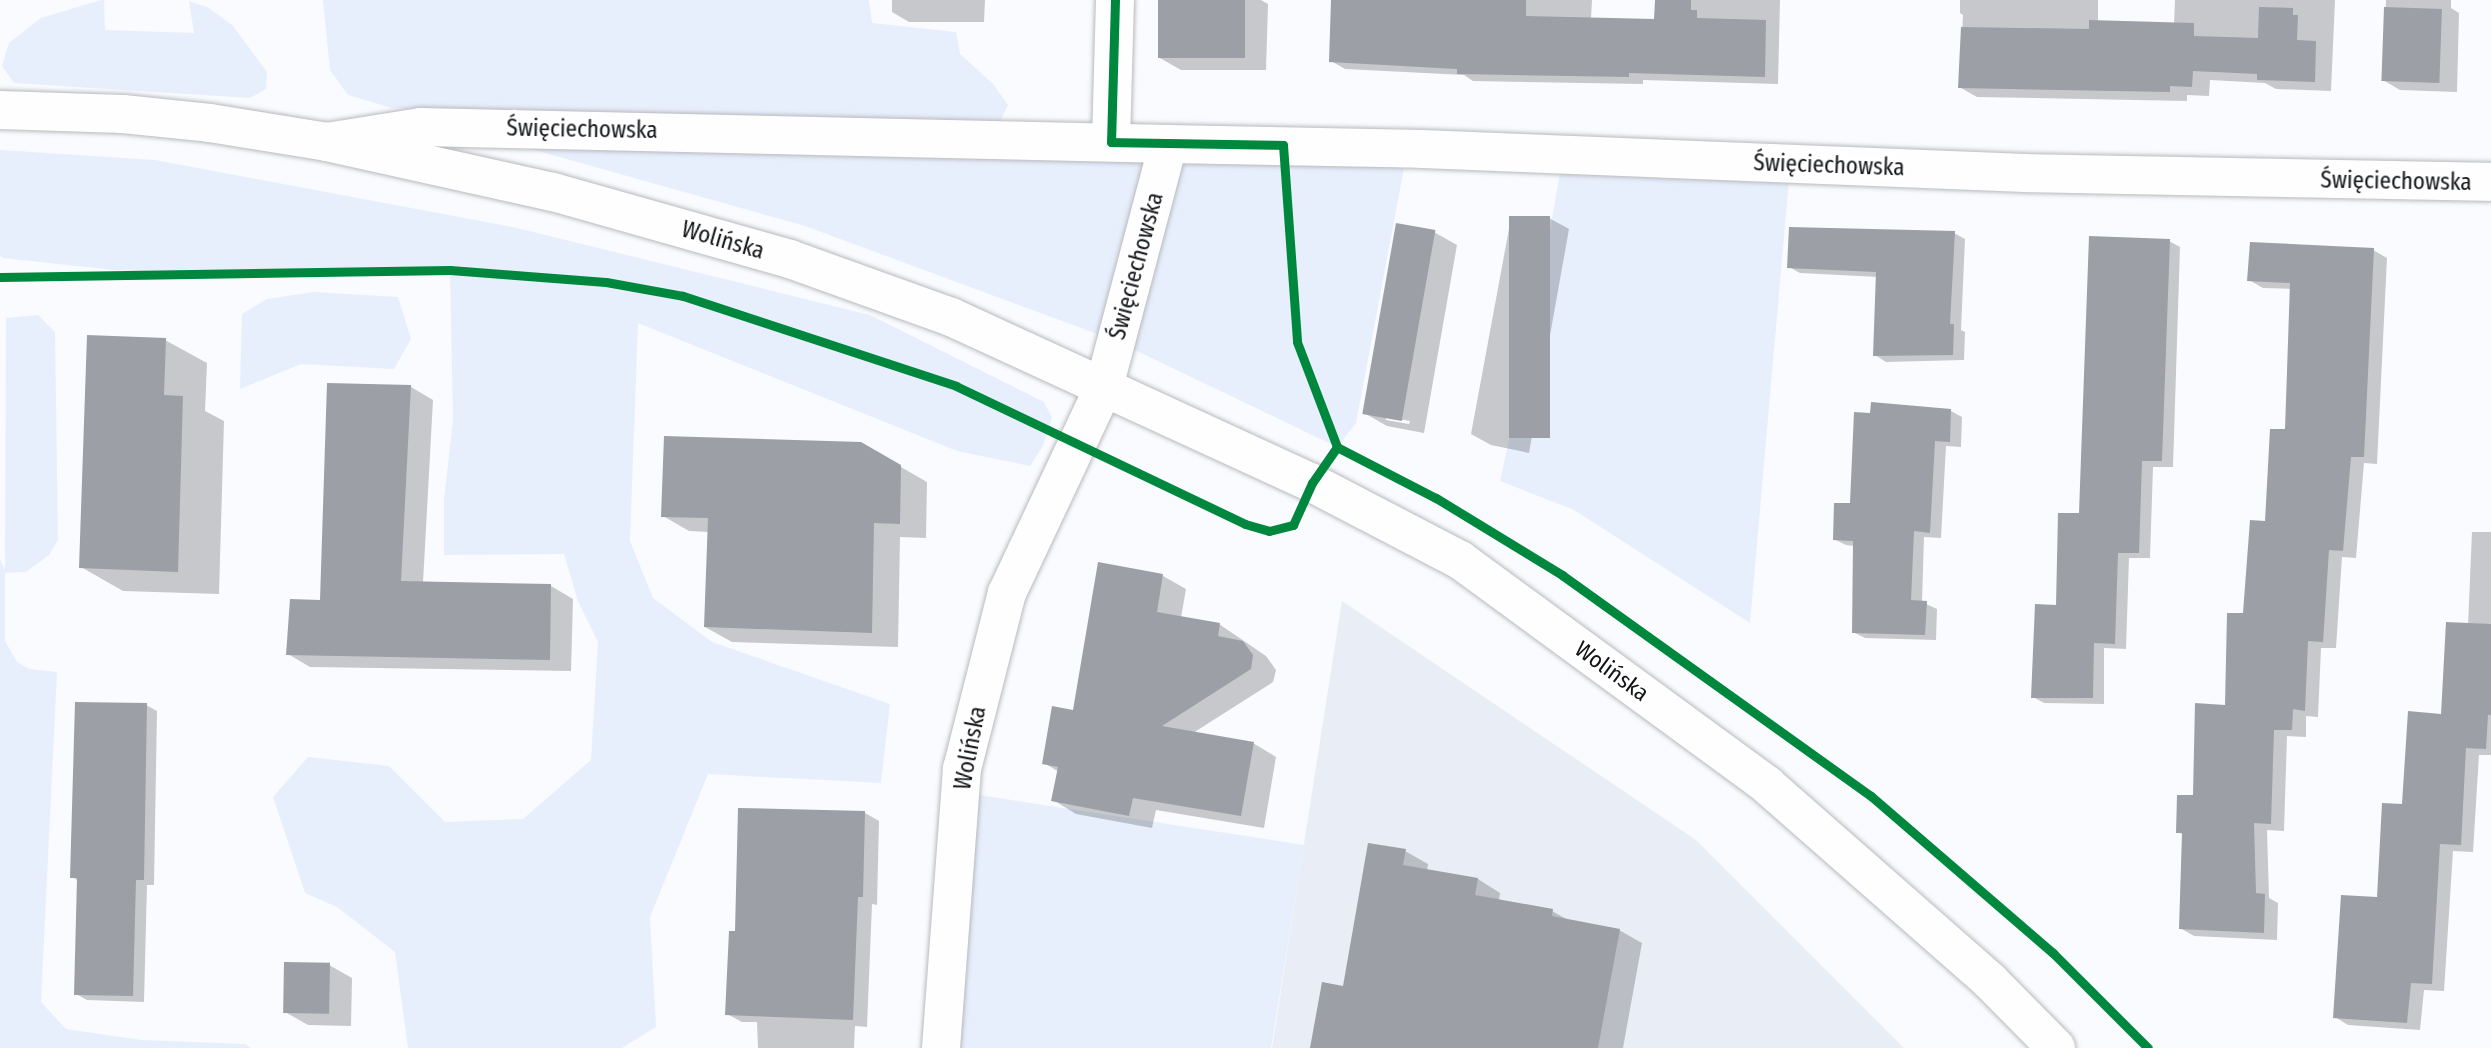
<!DOCTYPE html>
<meta charset="utf-8">
<style>
body{margin:0}
#map{position:relative;width:2491px;height:1048px;overflow:hidden;background:#f9fbfe;font-family:"Fira Sans Condensed",sans-serif}
div>[style]{position:absolute}
[style*='--x']{left:calc(var(--x)*1px);top:calc(var(--y)*1px);width:calc(var(--w)*1px);rotate:calc(var(--a)*1deg)}
.built>*{inset:0;background:#e9edf5}
.green>*{inset:0;background:#e7effd}
.shadow>*{inset:0;background:#0003}
.building>*{inset:0;background:#9c9fa6;transform-origin:0 0}
.roads{filter:drop-shadow(0 0 2px #b8babd) drop-shadow(0 0 2px #b8babd)}
.minor>*{height:38px;margin:-19px;padding:0 19px;transform-origin:19px;border-radius:19px;background:#fefeff}
.tertiary>*{height:38px;margin:-19px;padding:0 19px;transform-origin:19px;border-radius:19px;background:#fefeff}
.cycleway>*{height:9px;margin:-4.5px;padding:0 4.5px;transform-origin:4.5px;border-radius:4.5px;background:#00873e}
span{translate:-50% -50%;white-space:nowrap;text-align:center;line-height:1.15;-webkit-text-stroke:7px #fff;paint-order:stroke}
.street-label{font-size:23px;color:#111317}
</style>
<div id="map">
<div class="built">
<i style="clip-path:polygon(1342px 601px,1696px 840px,1904px 1048px,1272px 1048px)"></i>
</div>
<div class="green">
<i style="clip-path:polygon(101px 0,104px 0,105px 30px,194px 33px,189px 1px,209px 8px,232px 25px,250px 49px,267px 72px,266px 89px,250px 98px,14px 83px,2px 66px,9px 43px,41px 18px)"></i>
<i style="clip-path:polygon(323px 0,869px 0,872px 23px,956px 32px,960px 54px,993px 84px,1008px 105px,998px 126px,392px 108px,348px 95px,330px 70px)"></i>
<i style="clip-path:polygon(499px 140px,789px 146px,1404px 168px,1356px 423px,1337px 447px,1116px 341px,805px 226px)"></i>
<i style="clip-path:polygon(0 150px,155px 160px,513px 227px,870px 315px,1044px 402px,1052px 418px,1043px 446px,1030px 466px,957px 451px,638px 323px,630px 541px,653px 598px,712px 642px,890px 704px,881px 783px,708px 774px,650px 917px,656px 1027px,622px 1048px,408px 1048px,395px 952px,337px 907px,305px 893px,273px 797px,308px 757px,389px 766px,445px 822px,523px 819px,591px 760px,598px 642px,578px 601px,564px 554px,444px 555px,444px 500px,453px 420px,450px 270px,232px 274px,114px 270px,3px 258px,0 256px)"></i>
<i style="clip-path:polygon(1560px 173px,1789px 180px,1750px 623px,1574px 510px,1500px 481px,1525px 369px)"></i>
<i style="clip-path:polygon(314px 292px,398px 297px,411px 339px,394px 369px,301px 364px,240px 389px,242px 314px,267px 299px)"></i>
<i style="clip-path:polygon(38px 315px,55px 332px,58px 540px,49px 555px,26px 572px,5px 573px,5px 641px,17px 662px,29px 669px,57px 672px,41px 1002px,66px 1029px,141px 1040px,245px 1044px,251px 1048px,0 1048px,0 559px,5px 570px,6px 318px)"></i>
<i style="clip-path:polygon(960px 792px,1304px 845px,1271px 1048px,941px 1048px)"></i>
</div>
<div class="shadow">
<i style="clip-path:polygon(892px 0,985px 0,984px 22px,909px 22px,892px 12px)"></i>
<i style="clip-path:polygon(1159px 0,1261px 0,1268px 4px,1266px 70px,1181px 70px,1158px 57px)"></i>
<i style="clip-path:polygon(1333px 0,1592px 0,1591px 19px,1656px 21px,1657px 0,1780px 0,1778px 84px,1643px 80px,1643px 84px,1473px 81px,1464px 75px,1345px 69px,1331px 61px)"></i>
<i style="clip-path:polygon(1960px 0,2098px 0,2098px 22px,2174px 24px,2175px 0,2335px 0,2331px 91px,2276px 89px,2265px 83px,2210px 80px,2209px 96px,2187px 95px,2187px 101px,1977px 97px,1959px 87px,1963px 15px,1960px 13px)"></i>
<i style="clip-path:polygon(2386px 0,2451px 0,2451px 8px,2459px 13px,2457px 92px,2400px 90px,2383px 80px)"></i>
<i style="clip-path:polygon(1511px 218px,1549px 218px,1569px 229px,1529px 453px,1491px 445px,1471px 434px)"></i>
<i style="clip-path:polygon(evenodd,1434px 232px,1457px 245px,1424px 433px,1387px 426px,1364px 413px,1434px 232px,1386px 417px,1410px 421px,1409px 424px,1386px 420px,1386px 417px)"></i>
<i style="clip-path:polygon(1954px 233px,1965px 239px,1961px 330px,1965px 332px,1964px 360px,1886px 362px,1875px 355px,1878px 277px,1800px 273px,1789px 267px)"></i>
<i style="clip-path:polygon(2169px 241px,2180px 247px,2173px 467px,2153px 467px,2150px 558px,2129px 558px,2126px 649px,2104px 648px,2104px 704px,2044px 703px,2033px 697px,2081px 515px)"></i>
<i style="clip-path:polygon(2373px 250px,2387px 258px,2377px 464px,2364px 463px,2356px 558px,2342px 557px,2336px 648px,2321px 648px,2318px 717px,2306px 716px,2306px 737px,2287px 736px,2284px 831px,2267px 830px,2269px 898px,2278px 903px,2277px 940px,2194px 936px,2180px 928px,2184px 835px,2178px 832px,2195px 797px,2227px 707px,2286px 431px,2292px 289px,2263px 288px,2249px 280px)"></i>
<i style="clip-path:polygon(165px 340px,207px 363px,205px 411px,224px 421px,219px 594px,123px 591px,81px 567px)"></i>
<i style="clip-path:polygon(329px 384px,411px 387px,433px 400px,423px 583px,551px 586px,573px 599px,571px 671px,310px 667px,288px 654px,322px 602px)"></i>
<i style="clip-path:polygon(1951px 411px,1962px 417px,1961px 447px,1946px 446px,1941px 538px,1924px 537px,1922px 602px,1937px 609px,1936px 640px,1865px 638px,1853px 632px,1855px 546px,1846px 545px,1834px 539px,1851px 505px)"></i>
<i style="clip-path:polygon(861px 444px,927px 482px,926px 538px,900px 537px,898px 647px,732px 642px,705px 627px,709px 532px,689px 531px,663px 516px)"></i>
<i style="clip-path:polygon(2472px 532px,2491px 532px,2491px 755px,2479px 755px,2473px 852px,2453px 851px,2444px 991px,2424px 990px,2420px 1030px,2348px 1025px,2335px 1017px,2378px 899px,2404px 806px,2442px 716px,2468px 625px)"></i>
<i style="clip-path:polygon(1100px 564px,1163px 576px,1186px 589px,1181px 618px,1219px 624px,1266px 656px,1276px 670px,1273px 682px,1193px 733px,1253px 743px,1276px 757px,1264px 828px,1156px 810px,1152px 828px,1076px 814px,1053px 800px,1059px 772px,1044px 763px,1075px 712px)"></i>
<i style="clip-path:polygon(146px 705px,157px 711px,154px 885px,147px 885px,144px 1002px,87px 1000px,76px 994px,79px 881px,72px 877px)"></i>
<i style="clip-path:polygon(865px 813px,879px 821px,877px 905px,872px 904px,867px 1027px,855px 1026px,854px 1048px,758px 1048px,757px 1022px,742px 1022px,727px 1014px,737px 933px)"></i>
<i style="clip-path:polygon(1405px 851px,1428px 864px,1427px 871px,1478px 879px,1500px 893px,1499px 901px,1552px 911px,1570px 921px,1619px 930px,1642px 943px,1623px 1048px,1312px 1048px,1344px 988px)"></i>
<i style="clip-path:polygon(329px 965px,352px 978px,351px 1026px,308px 1025px,285px 1012px)"></i>
</div>
<div class="building">
<i style="left:1158px;top:0;width:87px;height:58px"></i>
<i style="clip-path:polygon(1331px 0,1526px 0,1526px 16px,1654px 19px,1655px 0,1691px 0,1691px 10px,1697px 10px,1697px 18px,1766px 20px,1765px 77px,1629px 73px,1629px 77px,1457px 74px,1457px 69px,1329px 62px)"></i>
<i style="clip-path:polygon(2259px 7px,2293px 8px,2293px 15px,2298px 15px,2297px 40px,2316px 41px,2315px 82px,2257px 80px,2257px 74px,2193px 71px,2192px 87px,2170px 86px,2170px 92px,1958px 88px,1961px 27px,2089px 29px,2089px 20px,2194px 23px,2194px 36px,2258px 38px)"></i>
<i style="left:2384px;top:7px;width:58px;height:74px;rotate:2deg"></i>
<i style="left:1509px;top:216px;width:41px;height:222px"></i>
<i style="left:1396px;top:223px;width:40px;height:194px;rotate:10deg"></i>
<i style="clip-path:polygon(1789px 227px,1955px 231px,1950px 324px,1954px 324px,1953px 355px,1873px 356px,1876px 272px,1787px 268px)"></i>
<i style="clip-path:polygon(2089px 236px,2170px 239px,2162px 461px,2142px 461px,2139px 553px,2118px 553px,2115px 644px,2094px 643px,2093px 698px,2031px 698px,2035px 604px,2056px 605px,2058px 513px,2079px 513px)"></i>
<i style="clip-path:polygon(2250px 242px,2374px 248px,2364px 457px,2351px 457px,2343px 551px,2329px 550px,2323px 642px,2308px 641px,2305px 711px,2293px 709px,2292px 730px,2274px 730px,2271px 824px,2254px 823px,2256px 893px,2265px 894px,2264px 933px,2179px 929px,2182px 833px,2176px 833px,2177px 795px,2193px 795px,2195px 703px,2225px 705px,2227px 613px,2243px 613px,2250px 520px,2265px 521px,2270px 429px,2285px 429px,2290px 283px,2247px 281px)"></i>
<i style="clip-path:polygon(87px 335px,166px 338px,164px 395px,183px 396px,178px 572px,79px 568px)"></i>
<i style="clip-path:polygon(327px 383px,411px 385px,401px 581px,551px 584px,550px 660px,286px 655px,290px 599px,320px 600px)"></i>
<i style="clip-path:polygon(1871px 402px,1951px 409px,1950px 442px,1935px 441px,1930px 533px,1914px 531px,1911px 600px,1927px 601px,1925px 635px,1852px 633px,1853px 541px,1833px 540px,1834px 503px,1850px 503px,1854px 412px,1870px 413px)"></i>
<i style="clip-path:polygon(664px 436px,861px 442px,901px 465px,900px 524px,874px 523px,872px 633px,704px 627px,708px 518px,661px 517px)"></i>
<i style="clip-path:polygon(1098px 562px,1163px 574px,1157px 612px,1220px 623px,1218px 636px,1243px 641px,1253px 655px,1251px 669px,1162px 726px,1254px 742px,1241px 816px,1133px 798px,1129px 816px,1051px 801px,1058px 767px,1042px 764px,1052px 706px,1073px 710px)"></i>
<i style="clip-path:polygon(2446px 622px,2491px 624px,2491px 715px,2488px 715px,2486px 749px,2466px 748px,2461px 845px,2440px 844px,2432px 984px,2411px 983px,2407px 1023px,2333px 1018px,2341px 895px,2377px 897px,2382px 803px,2402px 804px,2408px 711px,2441px 714px)"></i>
<i style="clip-path:polygon(75px 702px,147px 703px,144px 880px,136px 880px,133px 996px,74px 995px,77px 878px,70px 878px)"></i>
<i style="clip-path:polygon(738px 808px,865px 811px,863px 897px,858px 897px,853px 1020px,725px 1015px,729px 931px,735px 931px)"></i>
<i style="clip-path:polygon(1368px 843px,1406px 849px,1403px 865px,1478px 878px,1475px 895px,1553px 909px,1552px 916px,1620px 929px,1598px 1048px,1310px 1048px,1322px 982px,1343px 986px)"></i>
<i style="left:284px;top:962px;width:46px;height:51px;rotate:1deg"></i>
</div>
<div class="roads">
<div class="minor">
<i style="--x:327;--y:142;--w:95;--a:-9.1"></i>
<i style="--x:421;--y:127;--w:747;--a:1.3"></i>
<i style="--x:1111;--y:142;--w:142;--a:-88.4"></i>
<i style="--x:941;--y:1048;--w:280;--a:-85.7"></i>
<i style="--x:962;--y:769;--w:182;--a:-75.7"></i>
<i style="--x:1007;--y:593;--w:228;--a:-64.8"></i>
</div>
<div class="tertiary">
<i style="--x:0;--y:110;--w:123;--a:1.9"></i>
<i style="--x:123;--y:114;--w:87;--a:5.9"></i>
<i style="--x:210;--y:123;--w:119;--a:9.2"></i>
<i style="--x:327;--y:142;--w:231;--a:12.5"></i>
<i style="--x:553;--y:192;--w:246;--a:15.8"></i>
<i style="--x:790;--y:259;--w:171;--a:19.8"></i>
<i style="--x:951;--y:317;--w:397;--a:24.7"></i>
<i style="--x:1312;--y:483;--w:167;--a:27.5"></i>
<i style="--x:1460;--y:560;--w:381;--a:36.2"></i>
<i style="--x:1767;--y:785;--w:297;--a:41.3"></i>
<i style="--x:1990;--y:981;--w:94;--a:45.4"></i>
<i style="--x:1104;--y:387;--w:251;--a:-75.2"></i>
<i style="--x:1168;--y:144;--w:254;--a:1.1"></i>
<i style="--x:1422;--y:149;--w:604;--a:2.28"></i>
<i style="--x:2026;--y:173;--w:465;--a:1.1"></i>
</div>
</div>
<div class="cycleway">
<i style="--x:1115;--y:0;--w:142;--a:91.6"></i>
<i style="--x:1111;--y:142;--w:172;--a:1"></i>
<i style="--x:1283;--y:145;--w:197;--a:85.9"></i>
<i style="--x:1297;--y:342;--w:112;--a:69.1"></i>
<i style="--x:1337;--y:447;--w:111;--a:27.3"></i>
<i style="--x:1436;--y:498;--w:148;--a:31.4"></i>
<i style="--x:1562;--y:575;--w:380;--a:35.6"></i>
<i style="--x:1871;--y:796;--w:240;--a:40.8"></i>
<i style="--x:2053;--y:953;--w:134;--a:45"></i>
<i style="--x:0;--y:277;--w:450;--a:-0.9"></i>
<i style="--x:450;--y:270;--w:156;--a:4.4"></i>
<i style="--x:606;--y:282;--w:78;--a:10.3"></i>
<i style="--x:683;--y:296;--w:287;--a:18.2"></i>
<i style="--x:956;--y:386;--w:320;--a:25.5"></i>
<i style="--x:1245;--y:524;--w:25;--a:16"></i>
<i style="--x:1269;--y:531;--w:25;--a:-14"></i>
<i style="--x:1293;--y:525;--w:46;--a:-65.7"></i>
<i style="--x:1312;--y:483;--w:44;--a:-55.2"></i>
</div>
<div class="street-label">
<span style="left:582px;top:129px;rotate:1deg">Święciechowska</span>
<span style="left:1829px;top:165px;rotate:2deg">Święciechowska</span>
<span style="left:2396px;top:181px;rotate:1deg">Święciechowska</span>
<span style="left:723px;top:240px;rotate:16deg">Wolińska</span>
<span style="left:1136px;top:266px;rotate:-75deg">Święciechowska</span>
<span style="left:1612px;top:671px;rotate:36deg">Wolińska</span>
<span style="left:970px;top:748px;rotate:-79deg">Wolińska</span>
</div>
</div>
